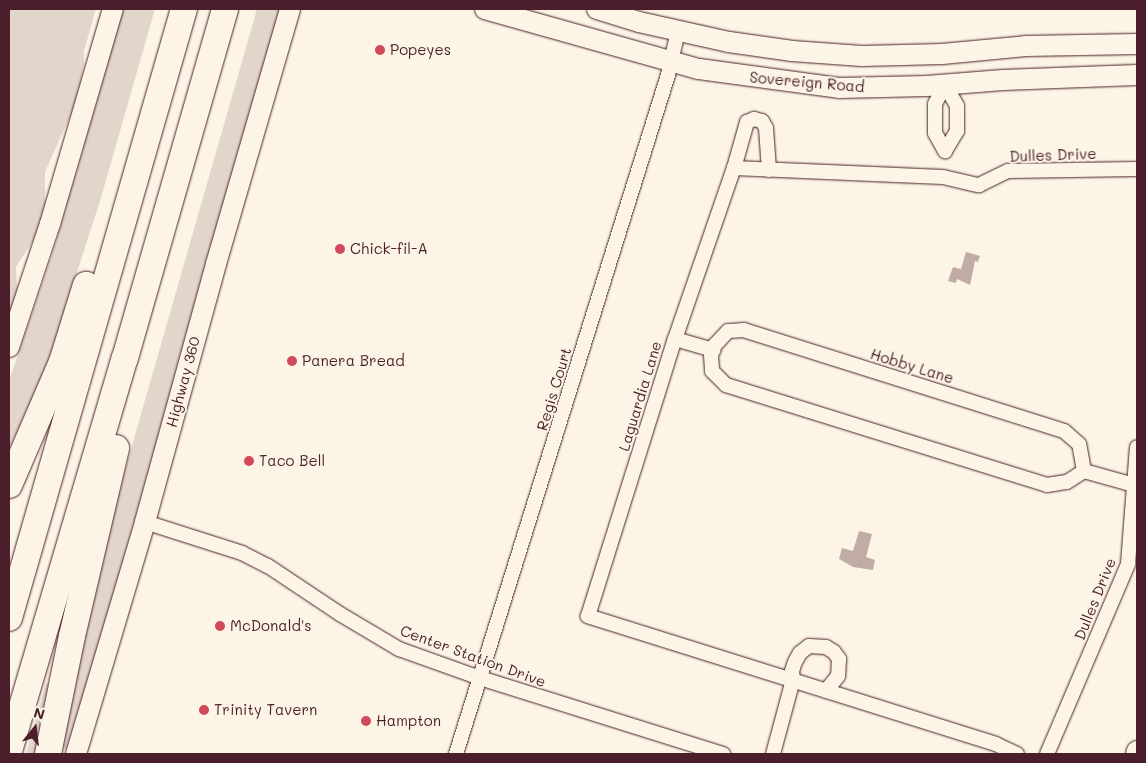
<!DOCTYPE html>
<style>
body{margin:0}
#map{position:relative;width:1146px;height:763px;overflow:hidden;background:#fcf5e5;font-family:Mali,sans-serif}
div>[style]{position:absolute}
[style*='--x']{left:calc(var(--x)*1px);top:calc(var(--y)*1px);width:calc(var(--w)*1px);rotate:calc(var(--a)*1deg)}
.green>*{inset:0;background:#e2d5ca}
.water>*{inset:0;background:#c0aca5}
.roads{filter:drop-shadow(0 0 1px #4a1f2b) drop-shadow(0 0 1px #4a1f2b)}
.street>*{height:14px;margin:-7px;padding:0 7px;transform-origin:7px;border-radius:7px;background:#fcf5e5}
.secondary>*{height:20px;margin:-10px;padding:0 10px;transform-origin:10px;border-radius:10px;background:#fcf5e5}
.highway>*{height:26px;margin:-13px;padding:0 13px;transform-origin:13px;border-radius:13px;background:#fcf5e5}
.dots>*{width:14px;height:14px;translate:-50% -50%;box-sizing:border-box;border:2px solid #fcf5e5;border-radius:50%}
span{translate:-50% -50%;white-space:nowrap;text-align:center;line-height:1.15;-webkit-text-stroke:4px #fcf5e5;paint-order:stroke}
.poi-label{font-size:15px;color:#4a1f2b}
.left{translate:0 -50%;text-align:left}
.street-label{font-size:15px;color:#4a1f2b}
.frame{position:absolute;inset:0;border:10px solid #4a1f2b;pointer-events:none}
.north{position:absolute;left:10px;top:703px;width:50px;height:50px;-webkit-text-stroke:4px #fcf5e5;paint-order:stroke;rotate:16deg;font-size:14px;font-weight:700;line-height:20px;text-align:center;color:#4a1f2b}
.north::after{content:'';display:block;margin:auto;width:18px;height:22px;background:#4a1f2b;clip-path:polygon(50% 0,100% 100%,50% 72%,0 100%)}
</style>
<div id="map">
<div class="green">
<i style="clip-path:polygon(9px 9px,96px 9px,84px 51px,84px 64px,77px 101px,45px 172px,45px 213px,34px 239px,16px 267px,17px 295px,9px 323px)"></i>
<i style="clip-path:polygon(123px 9px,155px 9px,100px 201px,46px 368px,9px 449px,9px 381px,53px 252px)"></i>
<i style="clip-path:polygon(257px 9px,281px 9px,69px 749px,62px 747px,101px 554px)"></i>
<i style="clip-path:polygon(46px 683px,53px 685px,39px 754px,26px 754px)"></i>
</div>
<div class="water">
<i style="clip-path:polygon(966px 252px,980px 256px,978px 262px,975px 261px,970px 285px,957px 279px,956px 283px,948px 281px,953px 267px,961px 269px)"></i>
<i style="clip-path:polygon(859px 531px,872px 534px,866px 557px,875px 560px,873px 570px,853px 567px,839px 559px,842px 548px,853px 551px)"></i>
</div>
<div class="roads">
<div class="street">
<i style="--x:945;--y:85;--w:24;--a:60"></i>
<i style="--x:957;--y:106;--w:25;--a:90"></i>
<i style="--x:957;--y:131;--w:23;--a:121"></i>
<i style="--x:945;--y:85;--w:21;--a:118"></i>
<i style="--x:935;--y:104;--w:29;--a:90"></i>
<i style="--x:935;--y:133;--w:21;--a:61"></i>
<i style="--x:734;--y:168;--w:48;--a:-74.2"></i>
<i style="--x:747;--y:122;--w:8;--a:-23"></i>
<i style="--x:754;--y:119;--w:8;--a:14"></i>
<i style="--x:762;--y:121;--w:8;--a:60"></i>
<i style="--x:766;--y:128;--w:42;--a:85.9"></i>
<i style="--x:675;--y:339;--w:40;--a:16"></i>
<i style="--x:1084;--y:471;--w:27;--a:-100"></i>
<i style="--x:1079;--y:444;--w:20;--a:-139"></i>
<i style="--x:1064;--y:431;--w:336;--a:-162.5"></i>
<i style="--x:744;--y:330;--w:16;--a:176"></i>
<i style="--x:728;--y:331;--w:21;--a:133"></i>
<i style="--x:714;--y:346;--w:9;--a:108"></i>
<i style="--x:711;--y:355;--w:16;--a:86"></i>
<i style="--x:712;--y:371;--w:20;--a:45"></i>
<i style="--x:726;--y:385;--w:336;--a:17.3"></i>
<i style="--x:1047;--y:485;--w:20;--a:-9"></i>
<i style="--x:1067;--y:482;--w:20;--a:-33"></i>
<i style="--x:1084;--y:471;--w:52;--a:15.6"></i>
<i style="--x:145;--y:522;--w:102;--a:17.7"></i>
<i style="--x:242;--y:553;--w:29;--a:27"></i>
<i style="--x:268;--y:566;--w:87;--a:33.7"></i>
<i style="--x:340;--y:614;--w:69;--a:30.7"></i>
<i style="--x:399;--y:649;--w:86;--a:19.7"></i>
<i style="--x:480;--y:678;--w:255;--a:17.4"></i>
<i style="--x:456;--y:754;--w:711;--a:-72.66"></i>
<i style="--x:668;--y:75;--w:45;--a:-77.2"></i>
<i style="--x:773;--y:754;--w:77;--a:-74.9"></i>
<i style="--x:793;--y:680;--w:9;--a:-96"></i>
<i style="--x:792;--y:671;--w:9;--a:-72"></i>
<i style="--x:795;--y:662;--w:10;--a:-61"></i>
<i style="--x:800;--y:653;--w:11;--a:-38"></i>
<i style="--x:809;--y:646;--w:17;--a:3"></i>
<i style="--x:826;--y:647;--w:9;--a:32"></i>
<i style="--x:834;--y:652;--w:9;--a:54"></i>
<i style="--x:839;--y:659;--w:17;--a:93"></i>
<i style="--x:838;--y:676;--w:19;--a:129"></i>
<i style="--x:1017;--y:754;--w:23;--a:-155"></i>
<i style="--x:996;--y:744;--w:428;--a:-162.6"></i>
<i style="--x:588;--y:616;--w:290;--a:-72.6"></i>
<i style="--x:675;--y:339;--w:181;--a:-71"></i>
<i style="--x:734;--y:168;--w:209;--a:2.5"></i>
<i style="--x:943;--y:177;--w:37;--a:13"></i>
<i style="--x:979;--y:185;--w:32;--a:-26"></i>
<i style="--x:1008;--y:171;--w:129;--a:-0.9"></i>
<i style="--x:1047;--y:754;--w:207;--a:-66.9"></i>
<i style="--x:1128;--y:564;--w:117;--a:-85.6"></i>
</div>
<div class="secondary">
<i style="--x:485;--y:9;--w:222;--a:15.7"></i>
<i style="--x:699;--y:69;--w:141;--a:7.7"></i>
<i style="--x:839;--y:88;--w:88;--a:-1.3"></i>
<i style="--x:927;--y:86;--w:76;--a:-4.5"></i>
<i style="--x:1003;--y:80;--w:134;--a:-2.1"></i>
<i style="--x:597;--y:9;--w:44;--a:17.2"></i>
<i style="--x:639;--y:22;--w:92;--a:12.5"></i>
<i style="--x:729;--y:42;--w:64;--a:8.1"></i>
<i style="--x:792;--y:51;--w:70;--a:4.1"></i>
<i style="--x:862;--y:56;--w:80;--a:-1.4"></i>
<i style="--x:942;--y:54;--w:84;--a:-5.4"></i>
<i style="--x:1026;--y:46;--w:111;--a:-1"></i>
<i style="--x:9;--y:347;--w:130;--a:-71.6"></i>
<i style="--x:50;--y:224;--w:224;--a:-73.7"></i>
<i style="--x:76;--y:754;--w:242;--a:-73.4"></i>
<i style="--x:145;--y:522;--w:268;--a:-74.6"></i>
<i style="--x:216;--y:264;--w:266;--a:-73.8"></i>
<i style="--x:1136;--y:754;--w:3;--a:-72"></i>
</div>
<div class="highway">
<i style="--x:9;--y:485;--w:134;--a:-66.7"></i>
<i style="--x:62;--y:362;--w:81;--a:-72.7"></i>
<i style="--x:9;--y:618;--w:634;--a:-73.97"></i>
<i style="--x:9;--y:751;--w:410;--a:-73.6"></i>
<i style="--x:125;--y:358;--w:363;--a:-74"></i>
<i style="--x:48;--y:754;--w:120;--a:-78.5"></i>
<i style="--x:72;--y:636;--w:193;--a:-76.8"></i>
</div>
</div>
<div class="dots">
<i style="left:380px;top:50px;background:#d1495b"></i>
<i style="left:340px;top:249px;background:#d1495b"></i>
<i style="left:292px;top:361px;background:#d1495b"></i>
<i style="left:249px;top:461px;background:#d1495b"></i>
<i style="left:220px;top:626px;background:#d1495b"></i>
<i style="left:204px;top:710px;background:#d1495b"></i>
<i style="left:366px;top:721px;background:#d1495b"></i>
</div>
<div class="poi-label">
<span class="left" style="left:390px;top:50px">Popeyes</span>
<span class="left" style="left:350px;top:249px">Chick-fil-A</span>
<span class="left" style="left:302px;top:361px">Panera Bread</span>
<span class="left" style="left:259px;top:461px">Taco Bell</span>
<span class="left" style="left:230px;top:626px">McDonald's</span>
<span class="left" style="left:214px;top:710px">Trinity Tavern</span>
<span class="left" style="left:376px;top:721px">Hampton</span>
</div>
<div class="street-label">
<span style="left:807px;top:82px;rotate:5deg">Sovereign Road</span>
<span style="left:1053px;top:155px;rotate:-2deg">Dulles Drive</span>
<span style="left:912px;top:366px;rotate:17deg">Hobby Lane</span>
<span style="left:183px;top:382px;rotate:-75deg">Highway 360</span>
<span style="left:554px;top:389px;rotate:-73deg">Regis Court</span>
<span style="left:640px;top:396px;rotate:-73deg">Laguardia Lane</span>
<span style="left:1095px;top:599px;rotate:-68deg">Dulles Drive</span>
<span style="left:473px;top:656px;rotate:20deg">Center Station Drive</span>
</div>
<div class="frame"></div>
<div class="north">N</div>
</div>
